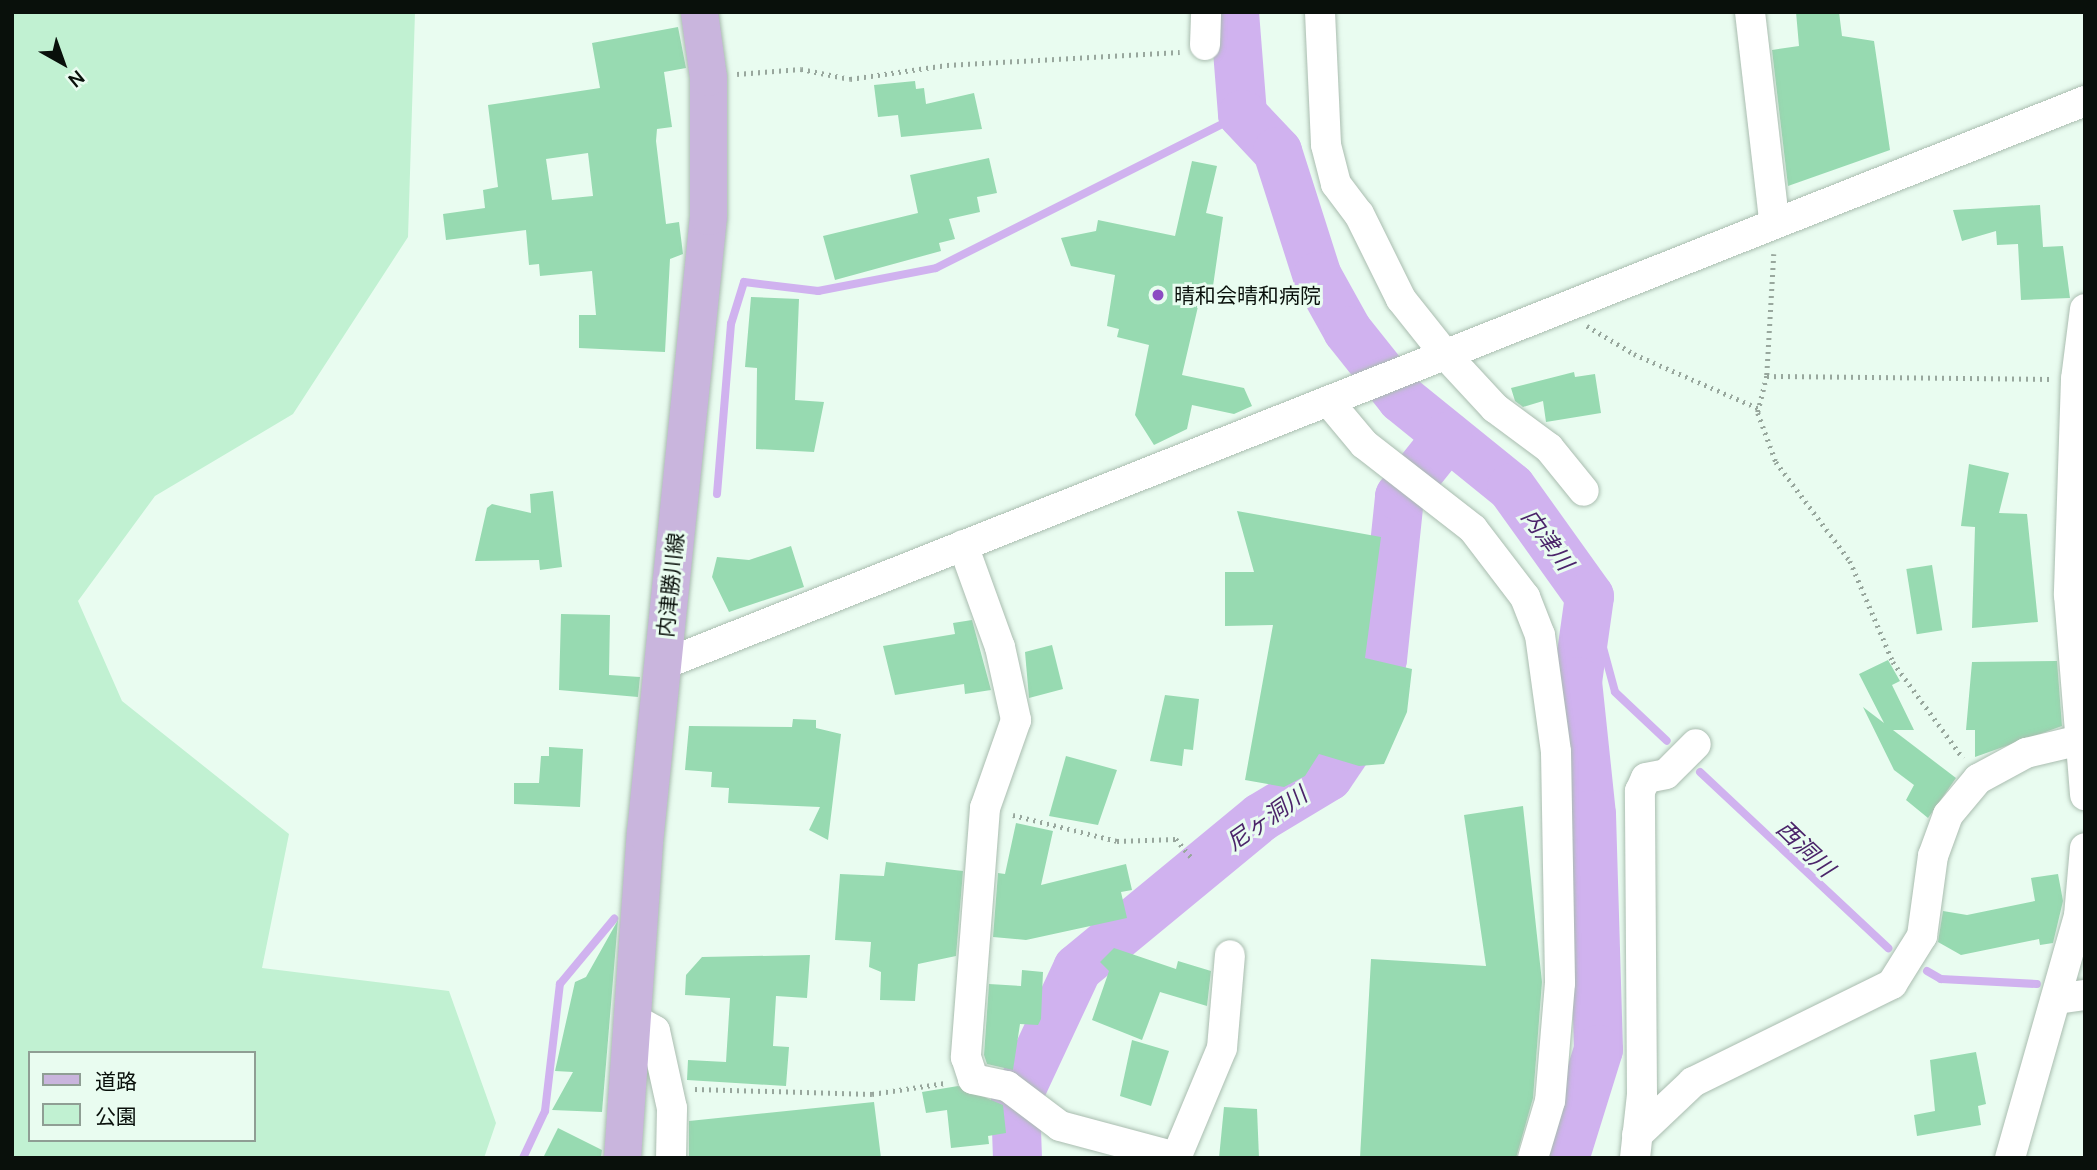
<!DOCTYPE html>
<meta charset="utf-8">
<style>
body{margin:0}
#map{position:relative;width:2097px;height:1170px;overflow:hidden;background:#e9fcf0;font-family:Manrope,"Noto Sans JP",sans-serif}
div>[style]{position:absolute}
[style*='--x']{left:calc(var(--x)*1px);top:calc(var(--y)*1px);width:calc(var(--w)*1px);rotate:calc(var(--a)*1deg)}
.green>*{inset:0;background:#c1f1d2}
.stream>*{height:8px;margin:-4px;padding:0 4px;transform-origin:4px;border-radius:4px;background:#d0b2ef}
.river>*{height:49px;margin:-24.5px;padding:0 24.5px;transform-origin:24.5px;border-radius:24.5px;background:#d0b2ef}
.building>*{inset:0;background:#97dab1;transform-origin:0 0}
.path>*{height:4.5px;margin-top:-2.25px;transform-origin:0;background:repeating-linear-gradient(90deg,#98a79d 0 2px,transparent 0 7px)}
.roads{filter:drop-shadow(0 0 2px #aabdb0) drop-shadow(0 0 2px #aabdb0)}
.minor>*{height:30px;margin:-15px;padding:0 15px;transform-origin:15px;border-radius:15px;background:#fff}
.major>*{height:37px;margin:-18.5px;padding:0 18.5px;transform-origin:18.5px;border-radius:18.5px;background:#c9b5dd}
.dots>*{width:19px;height:19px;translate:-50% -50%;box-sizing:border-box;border:4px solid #e9fcf0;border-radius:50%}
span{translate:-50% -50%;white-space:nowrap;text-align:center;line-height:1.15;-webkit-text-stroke:6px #e9fcf0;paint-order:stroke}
.poi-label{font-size:21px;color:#09100b}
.left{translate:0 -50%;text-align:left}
.street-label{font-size:21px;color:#09100b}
.water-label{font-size:23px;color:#4b246a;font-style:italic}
.frame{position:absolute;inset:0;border:14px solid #09100b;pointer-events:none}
.legend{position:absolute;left:28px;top:1051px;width:228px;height:91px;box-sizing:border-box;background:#e9fcf0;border:2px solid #8f9e94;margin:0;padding:9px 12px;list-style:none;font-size:21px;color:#09100b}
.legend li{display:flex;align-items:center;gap:14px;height:35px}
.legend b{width:35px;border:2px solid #8f9e94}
.north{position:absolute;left:28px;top:28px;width:70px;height:70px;-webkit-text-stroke:5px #e9fcf0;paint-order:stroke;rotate:140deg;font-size:19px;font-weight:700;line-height:28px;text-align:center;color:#09100b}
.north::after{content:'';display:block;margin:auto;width:24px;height:32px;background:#09100b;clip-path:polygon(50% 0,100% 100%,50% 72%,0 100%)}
</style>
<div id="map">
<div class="green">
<i style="clip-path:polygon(evenodd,12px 12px,415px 12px,408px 237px,293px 414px,155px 496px,78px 601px,122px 701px,289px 834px,262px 968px,449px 991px,496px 1123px,484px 1158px,12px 1158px,12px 12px,30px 1053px,254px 1053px,254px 1140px,30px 1140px,30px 1053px)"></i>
</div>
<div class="stream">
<i style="--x:717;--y:494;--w:171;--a:-85.3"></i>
<i style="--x:731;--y:324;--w:44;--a:-72.8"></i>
<i style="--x:744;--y:282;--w:75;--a:6.9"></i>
<i style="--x:818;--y:291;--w:120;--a:-11"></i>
<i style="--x:936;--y:268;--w:343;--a:-26.7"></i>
<i style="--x:1589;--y:596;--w:99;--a:74.8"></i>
<i style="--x:1615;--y:692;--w:71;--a:43.3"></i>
<i style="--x:1700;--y:772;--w:258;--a:43.1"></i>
<i style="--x:1927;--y:971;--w:16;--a:30"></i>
<i style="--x:1941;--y:979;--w:96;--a:3"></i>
<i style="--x:523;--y:1158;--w:52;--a:-64.9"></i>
<i style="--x:545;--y:1111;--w:128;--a:-83.3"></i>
<i style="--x:560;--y:984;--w:85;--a:-50.3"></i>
</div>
<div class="river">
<i style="--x:1234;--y:12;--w:102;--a:85.5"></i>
<i style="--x:1242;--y:114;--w:51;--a:46.6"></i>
<i style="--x:1277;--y:151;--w:131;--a:72.3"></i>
<i style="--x:1317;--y:276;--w:62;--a:60.9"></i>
<i style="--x:1347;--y:330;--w:87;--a:51.5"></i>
<i style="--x:1401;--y:398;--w:141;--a:39"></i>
<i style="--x:1511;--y:487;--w:134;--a:54.4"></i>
<i style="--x:1589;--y:596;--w:86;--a:98"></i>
<i style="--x:1577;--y:681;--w:134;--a:84"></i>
<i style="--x:1591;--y:814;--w:235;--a:88.3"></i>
<i style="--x:1598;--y:1049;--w:114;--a:107.3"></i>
<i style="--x:1017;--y:1158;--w:57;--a:-92"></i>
<i style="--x:1015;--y:1101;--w:147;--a:-65"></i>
<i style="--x:1077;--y:968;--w:237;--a:-39.5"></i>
<i style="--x:1260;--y:817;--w:79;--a:-31.1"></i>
<i style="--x:1328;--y:776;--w:36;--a:-56"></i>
<i style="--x:1348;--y:746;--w:93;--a:-68.7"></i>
<i style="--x:1382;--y:659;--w:164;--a:-84"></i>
<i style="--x:1399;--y:496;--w:77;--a:-51.3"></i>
</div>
<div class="building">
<i style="clip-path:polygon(1796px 12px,1839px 12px,1842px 36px,1874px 41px,1890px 150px,1788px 186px,1772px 50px,1799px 46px)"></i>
<i style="clip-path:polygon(evenodd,678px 27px,686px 68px,664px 72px,672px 127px,657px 129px,656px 141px,666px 224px,679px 222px,683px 254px,670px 259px,665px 352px,579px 348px,579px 315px,596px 315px,592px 271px,540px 276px,539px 264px,529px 265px,526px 230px,446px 240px,443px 214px,485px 208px,483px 190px,498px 187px,488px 105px,600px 88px,592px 43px,678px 27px,588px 153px,593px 196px,552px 200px,546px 159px,588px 153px)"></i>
<i style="clip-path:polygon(915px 81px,916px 89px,924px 88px,926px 104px,974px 93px,982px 129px,901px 137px,898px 115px,878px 117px,874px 85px)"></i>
<i style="clip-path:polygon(989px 158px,997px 193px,977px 197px,980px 212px,949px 219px,955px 239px,939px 243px,941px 251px,835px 280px,823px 236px,918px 213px,910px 175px)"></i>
<i style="clip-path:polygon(1192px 161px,1217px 166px,1206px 213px,1223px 217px,1211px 300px,1200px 298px,1182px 375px,1244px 388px,1252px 406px,1234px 414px,1192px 405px,1187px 429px,1154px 445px,1135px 415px,1149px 345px,1117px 337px,1119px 329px,1107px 326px,1115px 275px,1071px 266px,1061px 238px,1096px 231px,1098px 220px,1175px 236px)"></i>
<i style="clip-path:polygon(2040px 205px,2043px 247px,2063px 246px,2070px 298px,2021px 300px,2018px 244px,1997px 245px,1996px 231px,1962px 241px,1953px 210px)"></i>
<i style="clip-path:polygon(751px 297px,799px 299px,795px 400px,824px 402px,814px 452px,756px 449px,757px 368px,745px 367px)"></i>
<i style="clip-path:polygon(1574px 372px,1575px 377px,1595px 374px,1601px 413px,1546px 422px,1543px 401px,1523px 407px,1515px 401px,1511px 388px)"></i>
<i style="clip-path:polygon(1969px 464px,2009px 473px,1999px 513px,2027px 514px,2038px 622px,1972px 628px,1975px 527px,1961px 526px)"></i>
<i style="clip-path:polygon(553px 491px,562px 567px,540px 570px,539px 560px,475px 561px,487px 508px,492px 504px,531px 513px,530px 494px)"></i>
<i style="clip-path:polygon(1237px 511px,1381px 537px,1365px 658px,1412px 669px,1407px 712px,1384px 764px,1359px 766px,1319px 754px,1305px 776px,1284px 787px,1245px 780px,1273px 625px,1225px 626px,1225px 572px,1254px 572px)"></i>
<i style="clip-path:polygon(791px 546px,804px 587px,729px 612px,712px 577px,717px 557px,749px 560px)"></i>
<i style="left:1932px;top:565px;width:66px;height:26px;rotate:81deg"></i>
<i style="clip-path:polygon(561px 614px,610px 615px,609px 675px,640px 677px,638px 697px,559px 690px)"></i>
<i style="clip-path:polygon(972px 620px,991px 690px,965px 694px,964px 684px,895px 695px,883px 646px,955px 634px,953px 623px)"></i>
<i style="clip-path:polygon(1052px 645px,1063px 689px,1029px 698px,1025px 652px)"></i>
<i style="clip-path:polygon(1888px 660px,1900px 681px,1892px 685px,1914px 730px,1893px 730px,1956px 778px,1928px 818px,1906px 800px,1914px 785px,1894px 770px,1863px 707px,1884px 723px,1859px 674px)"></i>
<i style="clip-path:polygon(2057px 661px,2062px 726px,1975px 757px,1975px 730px,1966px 730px,1972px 662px)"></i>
<i style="clip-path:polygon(1165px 695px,1199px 699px,1193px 750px,1184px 749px,1182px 766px,1150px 761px)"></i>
<i style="clip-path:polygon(793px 719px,816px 720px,816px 728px,841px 734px,828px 840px,809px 830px,820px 807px,728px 803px,729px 788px,711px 787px,712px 772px,685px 770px,689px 726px,792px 727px)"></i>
<i style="clip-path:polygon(549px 747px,583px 749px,580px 807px,514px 804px,514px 783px,539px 783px,541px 756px,549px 756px)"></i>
<i style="clip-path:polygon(1066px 756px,1117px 770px,1098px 825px,1049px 816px)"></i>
<i style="clip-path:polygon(1523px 806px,1542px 982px,1533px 1098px,1516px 1158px,1360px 1158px,1371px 959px,1486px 966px,1464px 815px)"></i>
<i style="clip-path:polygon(1016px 823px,1053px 831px,1041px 885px,1126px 864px,1132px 890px,1121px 892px,1127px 918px,1026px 940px,993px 937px,998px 873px,1005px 874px)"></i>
<i style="clip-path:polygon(886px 862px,963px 871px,956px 956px,918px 964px,915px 1001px,880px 1000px,881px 972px,869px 967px,871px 942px,835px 940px,840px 874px,884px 876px)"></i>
<i style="clip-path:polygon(2058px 874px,2063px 901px,2053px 943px,2040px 945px,2039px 939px,1961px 955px,1938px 942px,1943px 911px,1967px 915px,2035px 901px,2031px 878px)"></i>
<i style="clip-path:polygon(618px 920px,602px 1112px,552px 1110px,573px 1072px,555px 1071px,575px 982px,586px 977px)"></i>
<i style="clip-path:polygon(1114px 948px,1176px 969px,1178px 961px,1211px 971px,1207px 1006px,1160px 992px,1142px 1040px,1092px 1020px,1109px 971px,1100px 962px)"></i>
<i style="clip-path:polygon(810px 955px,807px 998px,776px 996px,773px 1046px,789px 1047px,786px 1086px,687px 1080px,688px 1060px,726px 1062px,730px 998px,685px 995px,686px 975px,702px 957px)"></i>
<i style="clip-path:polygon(1022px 970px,1043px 972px,1041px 1019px,1038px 1025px,1020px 1024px,1013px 1070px,987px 1064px,984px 1055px,989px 984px,1021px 986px)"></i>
<i style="clip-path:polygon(1132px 1040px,1169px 1051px,1151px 1106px,1120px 1096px)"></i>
<i style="clip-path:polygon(1976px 1052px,1986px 1104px,1978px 1106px,1981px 1125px,1917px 1136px,1914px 1115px,1935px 1111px,1930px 1060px)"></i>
<i style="clip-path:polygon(958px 1086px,1003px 1105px,1006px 1133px,988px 1136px,989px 1144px,951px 1148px,947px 1110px,926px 1113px,922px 1092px)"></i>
<i style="clip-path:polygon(874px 1102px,881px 1158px,689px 1158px,689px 1121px)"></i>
<i style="clip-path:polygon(1224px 1107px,1257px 1109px,1259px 1158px,1219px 1158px)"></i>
<i style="clip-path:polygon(558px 1128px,602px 1150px,601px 1158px,543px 1158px)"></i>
</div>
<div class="path">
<i style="--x:737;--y:74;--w:64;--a:-4.5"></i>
<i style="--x:801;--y:69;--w:50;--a:11.5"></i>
<i style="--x:850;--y:79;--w:98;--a:-8.2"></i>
<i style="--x:947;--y:65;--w:233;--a:-3.2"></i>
<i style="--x:1774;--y:254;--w:122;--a:93.3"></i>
<i style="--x:1767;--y:376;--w:38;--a:104"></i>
<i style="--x:1758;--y:413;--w:52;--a:69.8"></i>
<i style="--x:1776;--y:462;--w:124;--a:53.2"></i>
<i style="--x:1850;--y:561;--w:110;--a:66.9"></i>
<i style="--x:1893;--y:662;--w:119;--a:53.9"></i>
<i style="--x:1587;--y:326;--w:55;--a:30.8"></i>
<i style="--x:1634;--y:354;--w:137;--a:23.6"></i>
<i style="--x:1767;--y:376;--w:284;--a:0.6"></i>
<i style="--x:1013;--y:815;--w:107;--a:14"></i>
<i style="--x:1117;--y:841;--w:59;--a:-1.9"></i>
<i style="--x:1176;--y:839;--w:26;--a:50"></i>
<i style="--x:695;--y:1089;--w:177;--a:1.6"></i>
<i style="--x:872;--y:1094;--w:74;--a:-8.6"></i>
</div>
<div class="roads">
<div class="minor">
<i style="--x:1320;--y:12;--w:133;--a:87.4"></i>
<i style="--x:1326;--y:145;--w:40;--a:75.6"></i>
<i style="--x:1336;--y:184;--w:38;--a:53"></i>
<i style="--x:1359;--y:214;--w:95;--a:63.7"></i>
<i style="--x:1401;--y:299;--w:69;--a:51.5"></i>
<i style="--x:1444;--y:353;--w:75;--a:47.2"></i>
<i style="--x:1495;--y:408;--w:67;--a:36.5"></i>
<i style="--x:1549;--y:448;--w:55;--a:50.9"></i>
<i style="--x:1750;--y:12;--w:209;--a:83.4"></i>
<i style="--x:1205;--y:45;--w:33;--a:-88"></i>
<i style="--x:2085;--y:309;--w:71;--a:97.3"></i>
<i style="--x:2076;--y:379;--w:216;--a:91.9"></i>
<i style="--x:2069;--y:595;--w:201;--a:85.4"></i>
<i style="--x:1328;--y:401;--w:56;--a:50.1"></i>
<i style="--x:1364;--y:444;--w:138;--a:37.9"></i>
<i style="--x:1473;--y:529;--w:86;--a:52.6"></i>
<i style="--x:1525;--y:597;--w:41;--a:68.5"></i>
<i style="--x:1540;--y:635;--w:118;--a:82.2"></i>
<i style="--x:1556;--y:752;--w:231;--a:89"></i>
<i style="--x:1560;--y:983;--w:118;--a:94.8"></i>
<i style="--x:1550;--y:1101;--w:59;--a:106.6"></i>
<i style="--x:963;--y:545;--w:109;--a:70.1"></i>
<i style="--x:1000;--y:647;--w:75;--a:77.6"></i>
<i style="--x:1016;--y:720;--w:93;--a:109.4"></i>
<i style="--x:985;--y:808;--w:250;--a:94.4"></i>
<i style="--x:966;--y:1057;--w:23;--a:72"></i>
<i style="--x:973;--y:1079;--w:35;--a:12"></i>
<i style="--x:1007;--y:1086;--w:66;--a:37"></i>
<i style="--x:1060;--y:1126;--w:120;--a:15"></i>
<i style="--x:662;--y:665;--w:1531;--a:-21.62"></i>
<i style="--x:2056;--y:999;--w:29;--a:-8"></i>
<i style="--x:632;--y:1018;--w:26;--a:29"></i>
<i style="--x:655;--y:1031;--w:79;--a:77.6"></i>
<i style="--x:672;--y:1108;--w:50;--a:91.1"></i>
<i style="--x:1637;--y:1135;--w:77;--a:-43.4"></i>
<i style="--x:1693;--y:1082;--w:222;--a:-26.2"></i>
<i style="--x:1892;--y:984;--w:57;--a:-58"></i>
<i style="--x:1922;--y:936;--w:81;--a:-82.2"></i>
<i style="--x:1933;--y:856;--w:44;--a:-69.9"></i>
<i style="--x:1948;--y:815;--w:47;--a:-50.2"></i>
<i style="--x:1978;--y:779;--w:55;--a:-28.4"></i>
<i style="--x:2026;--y:753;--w:51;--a:-13.5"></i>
<i style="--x:1176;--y:1158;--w:119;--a:-67.3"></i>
<i style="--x:1222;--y:1048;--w:93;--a:-85.1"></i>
<i style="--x:1635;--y:1158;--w:63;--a:-83.7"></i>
<i style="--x:1642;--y:1095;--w:304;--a:-90.4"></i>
<i style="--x:1640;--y:791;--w:14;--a:-65"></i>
<i style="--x:1646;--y:778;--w:20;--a:-11"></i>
<i style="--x:1666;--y:774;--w:42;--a:-45"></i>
<i style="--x:2010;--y:1158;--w:252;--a:-74.1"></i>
<i style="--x:2079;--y:916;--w:68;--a:-85"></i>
</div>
<div class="major">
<i style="--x:622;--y:1158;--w:327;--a:-86"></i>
<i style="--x:645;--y:832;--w:619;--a:-84.16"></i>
<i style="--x:708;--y:216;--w:139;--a:-90"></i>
<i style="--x:708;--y:77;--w:66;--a:-97.9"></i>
</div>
</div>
<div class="dots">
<i style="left:1158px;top:295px;background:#8c4cc2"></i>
</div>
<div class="poi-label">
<span class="left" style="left:1174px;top:295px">晴和会晴和病院</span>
</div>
<div class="street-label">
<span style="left:670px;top:585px;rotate:-84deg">内津勝川線</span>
</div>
<div class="water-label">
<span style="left:1548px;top:539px;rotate:54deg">内津川</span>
<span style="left:1266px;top:818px;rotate:-35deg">尼ヶ洞川</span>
<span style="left:1806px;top:848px;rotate:44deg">西洞川</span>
</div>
<div class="frame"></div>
<ul class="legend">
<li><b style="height:9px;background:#c9b5dd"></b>道路</li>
<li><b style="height:19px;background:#c1f1d2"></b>公園</li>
</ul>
<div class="north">N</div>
</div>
